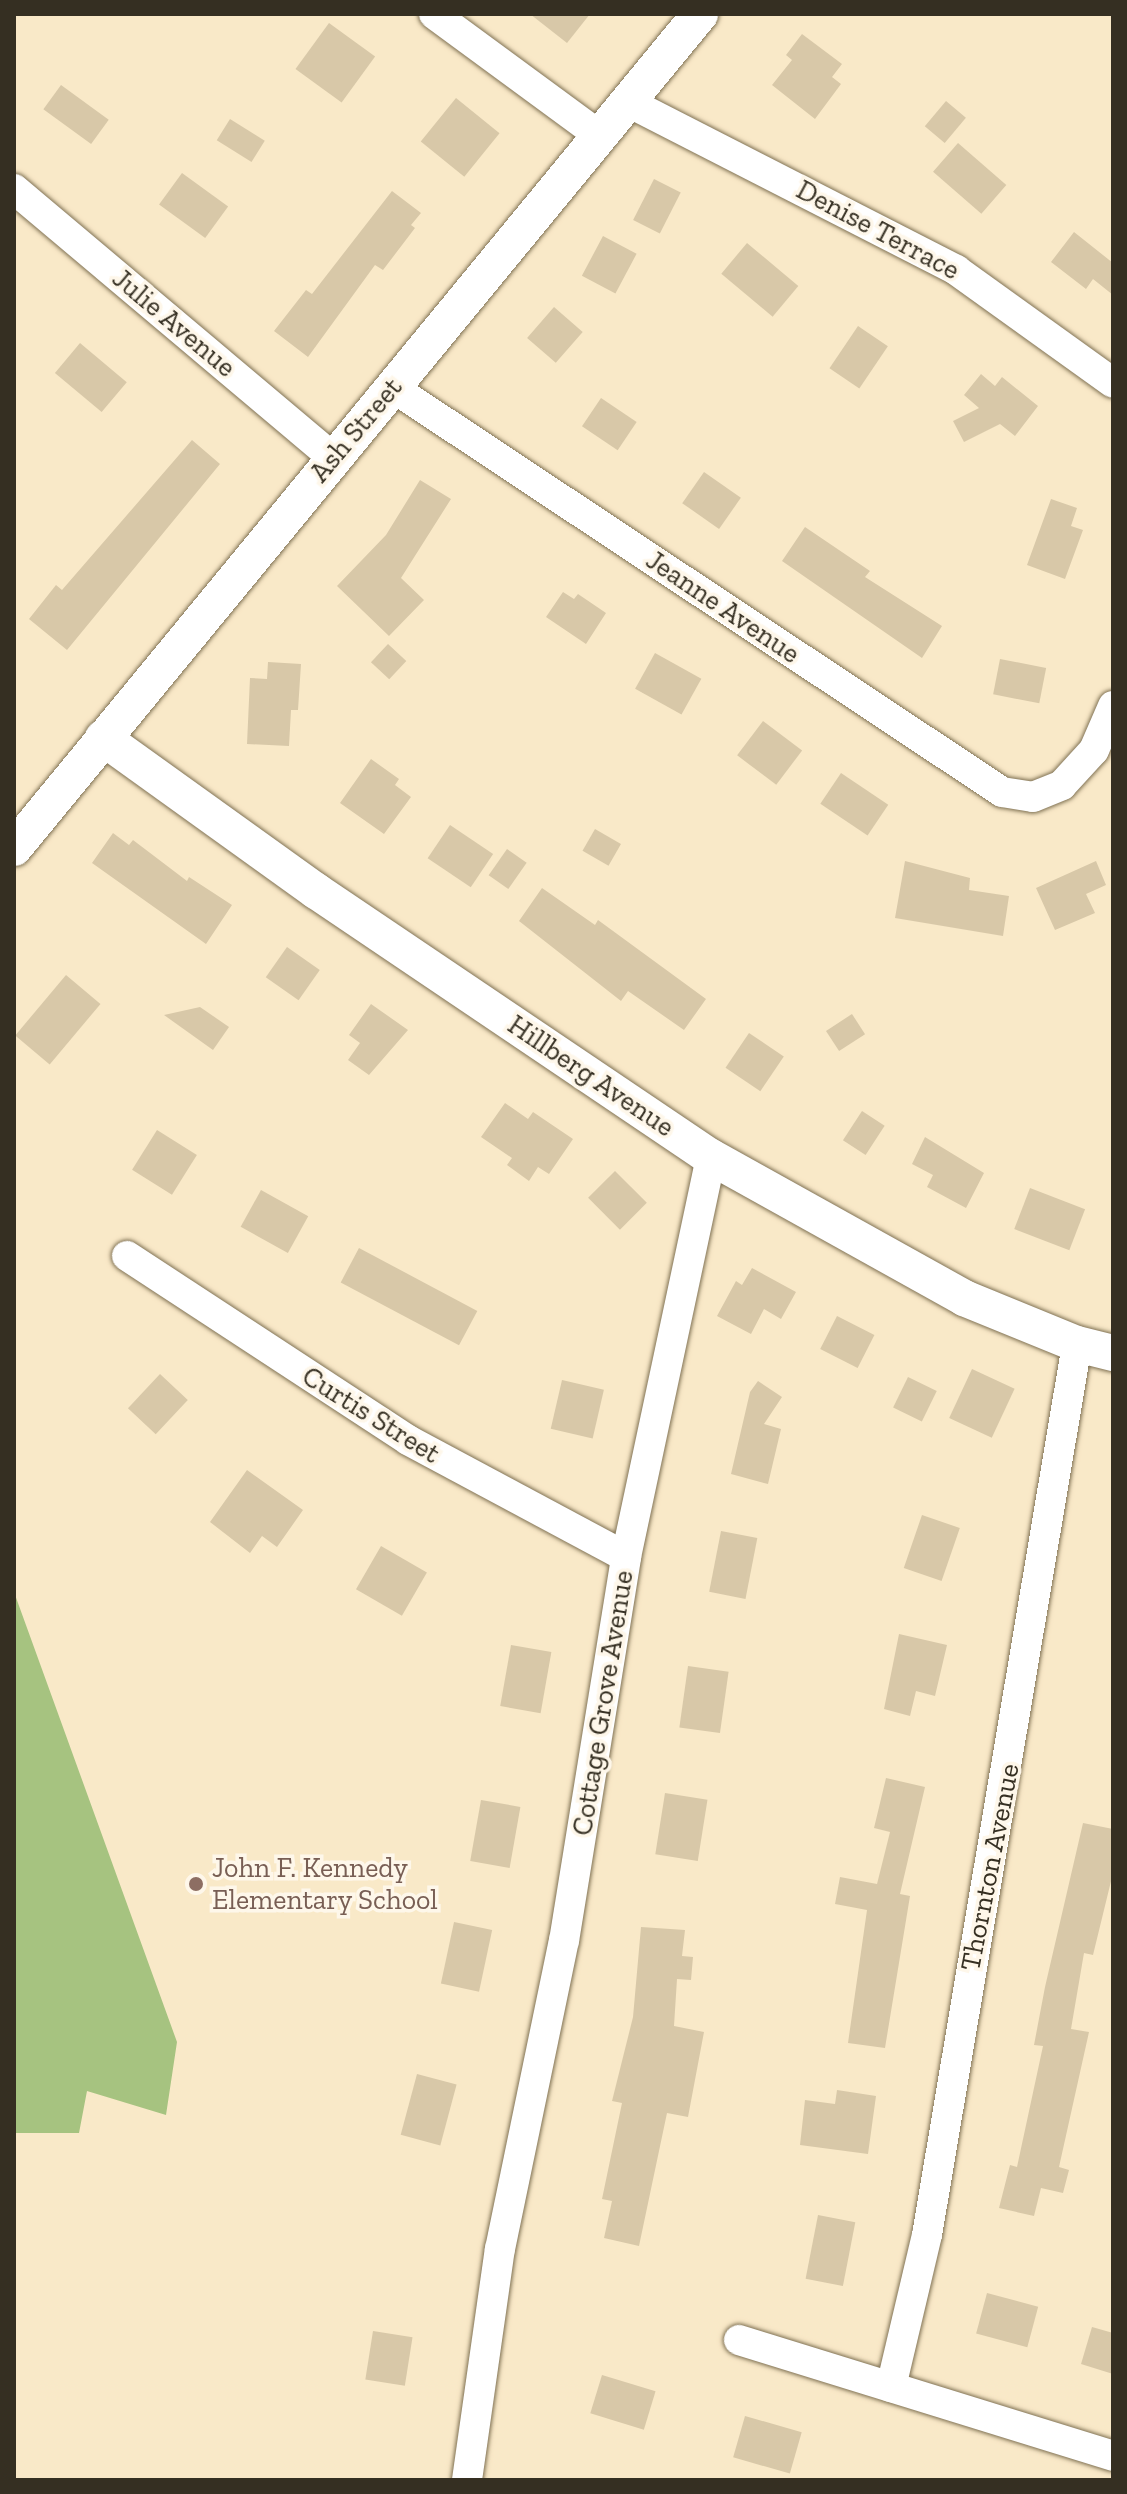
<!DOCTYPE html>
<style>
body{margin:0}
#map{position:relative;width:1127px;height:2494px;overflow:hidden;background:#f9e9c8;font-family:"Zilla Slab",serif}
div>[style]{position:absolute}
[style*='--x']{left:calc(var(--x)*1px);top:calc(var(--y)*1px);width:calc(var(--w)*1px);rotate:calc(var(--a)*1deg)}
.green>*{inset:0;background:#a6c380}
.building>*{inset:0;background:#d8c8a8;transform-origin:0 0}
.roads{filter:drop-shadow(0 0 2px #807254) drop-shadow(0 0 2px #807254)}
.minor>*{height:30px;margin:-15px;padding:0 15px;transform-origin:15px;border-radius:15px;background:#fff}
.tertiary>*{height:36px;margin:-18px;padding:0 18px;transform-origin:18px;border-radius:18px;background:#fff}
.dots>*{width:22px;height:22px;translate:-50% -50%;box-sizing:border-box;border:4px solid #fef7ea;border-radius:50%}
span{translate:-50% -50%;white-space:nowrap;text-align:center;line-height:1.15;-webkit-text-stroke:7px #fef7ea;paint-order:stroke}
.street-label{font-size:28px;color:#352f22}
.education-label{font-size:28px;color:#785e54}
.left{translate:0 -50%;text-align:left}
.frame{position:absolute;inset:0;border:16px solid #352f22;pointer-events:none}
</style>
<div id="map">
<div class="green">
<i style="clip-path:polygon(14px 1592px,177px 2042px,166px 2115px,87px 2091px,79px 2133px,14px 2133px)"></i>
</div>
<div class="building">
<i style="clip-path:polygon(530px 14px,590px 14px,567px 43px)"></i>
<i style="left:329px;top:23px;width:57px;height:57px;rotate:36deg"></i>
<i style="clip-path:polygon(802px 34px,842px 64px,832px 77px,841px 84px,815px 119px,772px 85px,792px 60px,786px 55px)"></i>
<i style="left:61px;top:85px;width:59px;height:30px;rotate:36deg"></i>
<i style="left:456px;top:98px;width:56px;height:56px;rotate:39deg"></i>
<i style="left:946px;top:101px;width:26px;height:33px;rotate:40deg"></i>
<i style="left:230px;top:119px;width:41px;height:25px;rotate:32deg"></i>
<i style="left:958px;top:143px;width:64px;height:38px;rotate:41deg"></i>
<i style="left:182px;top:173px;width:57px;height:39px;rotate:36deg"></i>
<i style="left:654px;top:179px;width:30px;height:46px;rotate:27deg"></i>
<i style="clip-path:polygon(392px 191px,421px 213px,411px 225px,415px 228px,383px 270px,375px 265px,308px 357px,274px 331px,306px 290px,312px 294px)"></i>
<i style="clip-path:polygon(1074px 232px,1113px 263px,1113px 295px,1093px 279px,1086px 289px,1051px 262px)"></i>
<i style="left:603px;top:236px;width:38px;height:45px;rotate:28deg"></i>
<i style="left:747px;top:243px;width:67px;height:40px;rotate:40deg"></i>
<i style="left:554px;top:307px;width:38px;height:41px;rotate:41deg"></i>
<i style="left:858px;top:326px;width:36px;height:51px;rotate:34deg"></i>
<i style="left:80px;top:343px;width:61px;height:39px;rotate:40deg"></i>
<i style="clip-path:polygon(981px 374px,995px 386px,1002px 377px,1038px 406px,1015px 436px,1000px 424px,964px 442px,953px 421px,979px 408px,964px 395px)"></i>
<i style="left:601px;top:398px;width:43px;height:34px;rotate:34deg"></i>
<i style="clip-path:polygon(192px 440px,220px 464px,67px 650px,29px 619px,56px 585px,62px 590px)"></i>
<i style="left:704px;top:472px;width:45px;height:38px;rotate:35deg"></i>
<i style="clip-path:polygon(420px 480px,451px 499px,401px 578px,424px 600px,389px 636px,337px 586px,386px 535px)"></i>
<i style="clip-path:polygon(1051px 499px,1077px 508px,1071px 526px,1083px 530px,1065px 579px,1027px 565px)"></i>
<i style="clip-path:polygon(805px 527px,870px 571px,865px 577px,942px 626px,922px 658px,782px 561px)"></i>
<i style="clip-path:polygon(563px 592px,574px 599px,578px 594px,606px 613px,586px 644px,546px 617px)"></i>
<i style="left:388px;top:644px;width:25px;height:25px;rotate:43deg"></i>
<i style="left:655px;top:653px;width:53px;height:41px;rotate:29deg"></i>
<i style="left:1000px;top:659px;width:47px;height:36px;rotate:11deg"></i>
<i style="clip-path:polygon(268px 662px,301px 664px,298px 710px,291px 710px,289px 746px,247px 744px,250px 678px,267px 679px)"></i>
<i style="left:763px;top:721px;width:49px;height:43px;rotate:37deg"></i>
<i style="clip-path:polygon(371px 759px,399px 779px,395px 785px,411px 797px,384px 834px,340px 803px)"></i>
<i style="left:841px;top:773px;width:57px;height:37px;rotate:34deg"></i>
<i style="left:450px;top:825px;width:52px;height:40px;rotate:34deg"></i>
<i style="left:595px;top:829px;width:30px;height:25px;rotate:30deg"></i>
<i style="clip-path:polygon(113px 833px,129px 845px,133px 840px,187px 881px,189px 877px,232px 905px,206px 944px,92px 863px)"></i>
<i style="left:507px;top:849px;width:24px;height:32px;rotate:35deg"></i>
<i style="clip-path:polygon(905px 861px,970px 878px,969px 890px,1009px 896px,1003px 936px,895px 918px)"></i>
<i style="clip-path:polygon(1096px 861px,1106px 885px,1086px 894px,1095px 913px,1055px 930px,1036px 888px)"></i>
<i style="clip-path:polygon(542px 888px,595px 925px,598px 920px,706px 999px,684px 1030px,628px 991px,621px 1001px,519px 921px)"></i>
<i style="left:287px;top:947px;width:40px;height:37px;rotate:35deg"></i>
<i style="left:66px;top:975px;width:45px;height:79px;rotate:40deg"></i>
<i style="clip-path:polygon(371px 1004px,408px 1030px,369px 1075px,348px 1060px,360px 1043px,349px 1035px)"></i>
<i style="clip-path:polygon(200px 1007px,229px 1027px,213px 1050px,164px 1015px)"></i>
<i style="left:852px;top:1014px;width:24px;height:31px;rotate:57deg"></i>
<i style="left:749px;top:1033px;width:42px;height:42px;rotate:34deg"></i>
<i style="clip-path:polygon(505px 1103px,528px 1119px,533px 1112px,573px 1139px,549px 1174px,538px 1167px,529px 1181px,507px 1165px,512px 1158px,481px 1137px)"></i>
<i style="left:862px;top:1111px;width:27px;height:35px;rotate:33deg"></i>
<i style="left:157px;top:1130px;width:47px;height:47px;rotate:32deg"></i>
<i style="clip-path:polygon(925px 1137px,984px 1173px,966px 1208px,927px 1187px,933px 1175px,912px 1164px)"></i>
<i style="left:615px;top:1171px;width:45px;height:38px;rotate:45deg"></i>
<i style="left:1030px;top:1188px;width:59px;height:44px;rotate:21deg"></i>
<i style="left:261px;top:1190px;width:54px;height:42px;rotate:29deg"></i>
<i style="left:359px;top:1248px;width:134px;height:39px;rotate:28deg"></i>
<i style="clip-path:polygon(752px 1268px,796px 1292px,781px 1319px,764px 1309px,751px 1334px,717px 1316px,736px 1281px,742px 1285px)"></i>
<i style="left:837px;top:1316px;width:42px;height:37px;rotate:27deg"></i>
<i style="left:972px;top:1369px;width:47px;height:54px;rotate:25deg"></i>
<i style="left:160px;top:1374px;width:38px;height:47px;rotate:43deg"></i>
<i style="left:908px;top:1377px;width:32px;height:34px;rotate:26deg"></i>
<i style="left:562px;top:1380px;width:43px;height:50px;rotate:13deg"></i>
<i style="clip-path:polygon(758px 1381px,782px 1397px,764px 1424px,781px 1429px,768px 1484px,731px 1474px,750px 1392px)"></i>
<i style="clip-path:polygon(247px 1470px,303px 1510px,277px 1547px,262px 1536px,250px 1553px,210px 1522px)"></i>
<i style="left:922px;top:1515px;width:40px;height:56px;rotate:19deg"></i>
<i style="left:721px;top:1531px;width:37px;height:62px;rotate:11deg"></i>
<i style="left:381px;top:1546px;width:53px;height:50px;rotate:30deg"></i>
<i style="clip-path:polygon(899px 1634px,947px 1645px,935px 1696px,916px 1691px,910px 1716px,884px 1709px)"></i>
<i style="left:511px;top:1645px;width:41px;height:62px;rotate:10deg"></i>
<i style="left:688px;top:1666px;width:41px;height:62px;rotate:8deg"></i>
<i style="clip-path:polygon(886px 1778px,925px 1787px,900px 1894px,910px 1896px,885px 2048px,848px 2043px,867px 1910px,835px 1904px,840px 1877px,877px 1884px,890px 1832px,874px 1828px)"></i>
<i style="left:665px;top:1793px;width:43px;height:62px;rotate:9deg"></i>
<i style="left:481px;top:1800px;width:40px;height:62px;rotate:10deg"></i>
<i style="clip-path:polygon(1083px 1823px,1113px 1829px,1113px 1873px,1093px 1955px,1084px 1953px,1071px 2029px,1089px 2032px,1059px 2167px,1069px 2170px,1063px 2193px,1041px 2188px,1034px 2216px,999px 2208px,1010px 2165px,1017px 2167px,1043px 2046px,1034px 2045px,1045px 1987px)"></i>
<i style="left:454px;top:1922px;width:39px;height:63px;rotate:12deg"></i>
<i style="clip-path:polygon(641px 1927px,685px 1930px,682px 1956px,693px 1957px,691px 1980px,677px 1979px,674px 2026px,704px 2032px,688px 2117px,667px 2113px,639px 2246px,604px 2238px,612px 2201px,602px 2199px,622px 2103px,612px 2101px,633px 2017px)"></i>
<i style="left:417px;top:2074px;width:41px;height:63px;rotate:15deg"></i>
<i style="clip-path:polygon(837px 2090px,876px 2096px,868px 2154px,800px 2145px,805px 2100px,835px 2104px)"></i>
<i style="left:818px;top:2215px;width:38px;height:65px;rotate:11deg"></i>
<i style="left:987px;top:2293px;width:53px;height:42px;rotate:15deg"></i>
<i style="clip-path:polygon(1092px 2327px,1113px 2333px,1113px 2374px,1081px 2364px)"></i>
<i style="left:373px;top:2331px;width:40px;height:49px;rotate:9deg"></i>
<i style="left:602px;top:2375px;width:56px;height:40px;rotate:17deg"></i>
<i style="left:745px;top:2416px;width:59px;height:43px;rotate:16deg"></i>
</div>
<div class="roads">
<div class="minor">
<i style="--x:434;--y:14;--w:206;--a:36.3"></i>
<i style="--x:628;--y:102;--w:369;--a:27.1"></i>
<i style="--x:956;--y:270;--w:193;--a:35.7"></i>
<i style="--x:14;--y:189;--w:418;--a:40.1"></i>
<i style="--x:392;--y:387;--w:732;--a:33.58"></i>
<i style="--x:1002;--y:792;--w:31;--a:9"></i>
<i style="--x:1033;--y:797;--w:31;--a:-22"></i>
<i style="--x:1062;--y:785;--w:47;--a:-47.6"></i>
<i style="--x:1094;--y:750;--w:48;--a:-66.6"></i>
<i style="--x:127;--y:1256;--w:336;--a:33.2"></i>
<i style="--x:408;--y:1440;--w:247;--a:28.2"></i>
<i style="--x:739;--y:2340;--w:392;--a:17.2"></i>
<i style="--x:891;--y:2387;--w:156;--a:-76.7"></i>
<i style="--x:927;--y:2235;--w:904;--a:-80.44"></i>
<i style="--x:467;--y:2480;--w:233;--a:-81.9"></i>
<i style="--x:500;--y:2249;--w:315;--a:-78.3"></i>
<i style="--x:564;--y:1941;--w:389;--a:-80.8"></i>
<i style="--x:626;--y:1557;--w:409;--a:-78"></i>
</div>
<div class="tertiary">
<i style="--x:103;--y:738;--w:262;--a:35.7"></i>
<i style="--x:316;--y:891;--w:476;--a:34"></i>
<i style="--x:711;--y:1157;--w:290;--a:29.1"></i>
<i style="--x:964;--y:1298;--w:122;--a:22.2"></i>
<i style="--x:1077;--y:1344;--w:37;--a:14"></i>
<i style="--x:14;--y:848;--w:1080;--a:-50.56"></i>
</div>
</div>
<div class="dots">
<i style="left:196px;top:1884px;background:#8d6e63"></i>
</div>
<div class="street-label">
<span style="left:878px;top:230px;rotate:28deg">Denise Terrace</span>
<span style="left:174px;top:323px;rotate:40deg">Julie Avenue</span>
<span style="left:356px;top:430px;rotate:-50deg">Ash Street</span>
<span style="left:723px;top:607px;rotate:34deg">Jeanne Avenue</span>
<span style="left:591px;top:1076px;rotate:34deg">Hillberg Avenue</span>
<span style="left:371px;top:1415px;rotate:32deg">Curtis Street</span>
<span style="left:603px;top:1703px;rotate:-81deg">Cottage Grove Avenue</span>
<span style="left:990px;top:1867px;rotate:-79deg">Thornton Avenue</span>
</div>
<div class="education-label">
<span class="left" style="left:212px;top:1884px">John F. Kennedy<br>Elementary School</span>
</div>
<div class="frame"></div>
</div>
